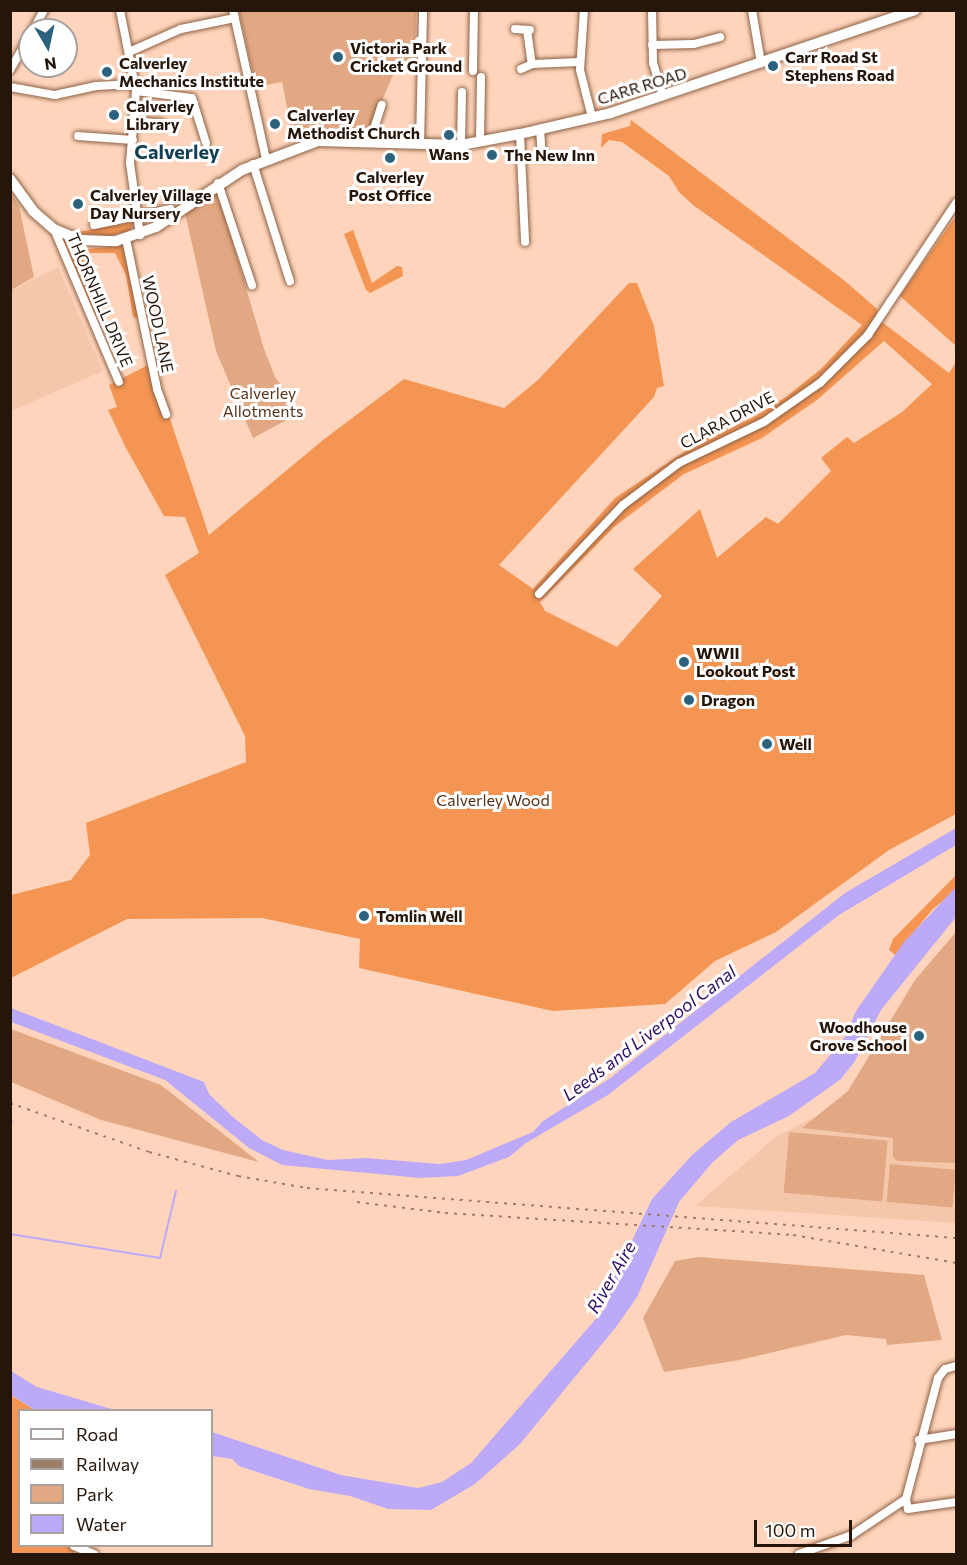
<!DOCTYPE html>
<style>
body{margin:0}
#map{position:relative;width:967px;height:1565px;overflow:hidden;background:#fed5bc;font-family:Commissioner,sans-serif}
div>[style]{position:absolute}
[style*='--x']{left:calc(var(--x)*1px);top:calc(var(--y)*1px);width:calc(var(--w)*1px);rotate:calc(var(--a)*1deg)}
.built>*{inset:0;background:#f4c7ab}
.green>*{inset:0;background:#e2a883;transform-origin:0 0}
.forest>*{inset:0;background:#f49553}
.water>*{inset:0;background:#bcaaf9}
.stream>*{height:2px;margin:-1px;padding:0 1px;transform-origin:1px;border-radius:1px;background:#bcaaf9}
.roads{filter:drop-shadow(0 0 2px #8d6144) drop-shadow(0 0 2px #8d6144)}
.minor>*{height:8px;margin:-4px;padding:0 4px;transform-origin:4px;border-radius:4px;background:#fff}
.major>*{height:10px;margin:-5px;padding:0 5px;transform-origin:5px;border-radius:5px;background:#fff}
.rail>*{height:2px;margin-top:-1px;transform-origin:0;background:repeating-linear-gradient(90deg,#9c7e6b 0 3px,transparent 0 9px)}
.dots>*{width:16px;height:16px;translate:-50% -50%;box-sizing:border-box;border:3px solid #fff;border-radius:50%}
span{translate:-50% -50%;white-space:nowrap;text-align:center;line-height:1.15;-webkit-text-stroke:6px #fff;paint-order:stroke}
.poi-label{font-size:16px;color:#261509;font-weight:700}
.left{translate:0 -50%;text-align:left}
.right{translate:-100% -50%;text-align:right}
.street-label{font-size:16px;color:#261509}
.park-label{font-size:16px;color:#573116}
.water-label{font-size:18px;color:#321166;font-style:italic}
.quarter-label{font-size:20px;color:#133f54;font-weight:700}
.frame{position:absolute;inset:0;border:12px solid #261509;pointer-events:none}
.legend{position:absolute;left:18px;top:1409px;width:195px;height:138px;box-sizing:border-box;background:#fff;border:2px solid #a8a19d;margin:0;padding:8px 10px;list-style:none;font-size:18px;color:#261509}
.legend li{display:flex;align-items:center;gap:12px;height:30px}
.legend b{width:30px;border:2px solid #a8a19d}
.north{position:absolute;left:18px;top:18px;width:60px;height:60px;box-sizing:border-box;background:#fff;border:2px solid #a8a19d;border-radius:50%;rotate:171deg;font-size:16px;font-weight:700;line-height:24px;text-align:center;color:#261509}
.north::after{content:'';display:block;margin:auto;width:21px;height:27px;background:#2c627d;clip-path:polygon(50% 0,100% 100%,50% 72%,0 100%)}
.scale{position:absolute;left:754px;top:1520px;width:98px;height:27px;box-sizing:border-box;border:3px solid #261509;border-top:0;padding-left:8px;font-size:18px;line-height:21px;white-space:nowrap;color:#261509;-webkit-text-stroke:4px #fff;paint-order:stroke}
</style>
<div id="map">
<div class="built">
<i style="clip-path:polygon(58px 267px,103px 371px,11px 411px,11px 290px)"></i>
<i style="clip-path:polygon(956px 932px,956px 1223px,695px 1206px,777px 1136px,817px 1116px,848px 1091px,915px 980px)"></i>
</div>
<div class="green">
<i style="clip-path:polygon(239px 11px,416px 11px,415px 69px,396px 68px,368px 133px,327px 133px,294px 142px,282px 82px,256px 87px)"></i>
<i style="clip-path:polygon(218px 192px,264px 349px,275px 377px,301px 412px,253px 438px,216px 351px,185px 213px)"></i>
<i style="clip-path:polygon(11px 193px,19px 206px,34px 277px,11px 290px)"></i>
<i style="clip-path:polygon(956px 932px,956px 1163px,897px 1161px,893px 1157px,893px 1138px,802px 1128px,848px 1091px,915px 980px)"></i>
<i style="clip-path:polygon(11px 1029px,161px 1085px,259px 1162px,101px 1120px,11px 1082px)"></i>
<i style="left:789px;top:1132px;width:99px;height:61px;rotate:5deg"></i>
<i style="left:890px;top:1164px;width:66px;height:38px;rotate:5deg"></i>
<i style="clip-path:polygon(699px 1257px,924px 1275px,942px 1340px,887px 1345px,886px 1339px,846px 1335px,740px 1360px,664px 1372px,643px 1318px,675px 1261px)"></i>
</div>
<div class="forest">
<i style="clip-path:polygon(evenodd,631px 120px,845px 281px,877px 309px,878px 319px,949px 373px,956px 362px,956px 814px,889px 850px,776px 932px,715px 961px,665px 1004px,553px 1011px,359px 968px,360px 939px,262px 918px,127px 919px,11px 978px,11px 895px,71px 880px,90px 855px,86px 823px,246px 762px,245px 736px,165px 575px,199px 553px,185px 517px,164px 516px,126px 448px,108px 410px,117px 407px,109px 385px,154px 362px,160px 389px,209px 535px,323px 440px,404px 379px,504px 408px,538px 380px,629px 283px,637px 283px,654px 326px,664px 386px,657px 388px,654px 397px,499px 565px,533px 589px,615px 498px,708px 436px,752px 418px,786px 397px,822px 368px,862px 325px,693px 205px,679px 192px,669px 176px,622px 142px,609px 140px,601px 148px,602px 134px,630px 126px,631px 120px,884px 341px,932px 384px,902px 412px,854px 443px,847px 437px,821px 458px,831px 471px,778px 524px,766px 517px,717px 558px,700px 509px,633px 569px,662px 596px,617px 647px,545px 611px,540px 602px,614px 527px,684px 474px,762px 438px,817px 400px,884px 341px)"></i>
<i style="clip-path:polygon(956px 216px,956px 346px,900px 296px)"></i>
<i style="clip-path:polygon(134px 222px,130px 231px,109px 236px,72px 233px)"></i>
<i style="clip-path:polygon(353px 230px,372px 283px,397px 266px,402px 267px,403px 276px,370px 293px,366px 290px,344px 234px)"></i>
<i style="clip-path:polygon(62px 238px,88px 249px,126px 245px,138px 319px,133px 317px,126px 275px,115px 253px,88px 253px,85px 257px,102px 308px,93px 317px)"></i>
<i style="clip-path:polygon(956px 875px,956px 887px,951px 894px,932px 910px,895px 955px,889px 950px,893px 939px)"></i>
<i style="clip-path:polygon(10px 1395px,35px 1410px,20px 1410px,20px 1546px,77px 1546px,73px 1554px,11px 1554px)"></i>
</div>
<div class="water">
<i style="clip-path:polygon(956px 828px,956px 845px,839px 915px,608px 1095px,526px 1143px,509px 1157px,458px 1176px,420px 1178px,282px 1165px,249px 1148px,165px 1080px,11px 1022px,11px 1008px,204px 1082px,209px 1094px,234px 1118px,262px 1140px,283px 1150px,328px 1160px,365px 1158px,440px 1164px,466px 1160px,533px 1132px,543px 1121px,609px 1079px,845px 893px)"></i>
<i style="clip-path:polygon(956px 887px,956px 917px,881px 1010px,855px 1061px,841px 1079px,789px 1116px,738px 1140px,712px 1163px,679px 1202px,637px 1297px,616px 1327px,520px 1444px,475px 1484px,431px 1510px,388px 1509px,350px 1496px,309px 1489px,239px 1466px,232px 1459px,212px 1456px,212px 1432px,341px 1475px,418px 1488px,442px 1482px,471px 1463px,607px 1306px,610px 1286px,652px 1199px,692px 1155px,731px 1122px,815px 1073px,845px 1037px,856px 1011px,904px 942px)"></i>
<i style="clip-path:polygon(11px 1371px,37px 1387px,115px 1410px,35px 1410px,11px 1395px)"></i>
</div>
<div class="stream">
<i style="--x:10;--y:1122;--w:2;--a:0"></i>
<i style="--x:10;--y:1234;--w:152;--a:9.1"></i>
<i style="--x:160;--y:1258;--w:69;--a:-76.6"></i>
</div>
<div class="roads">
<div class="minor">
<i style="--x:120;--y:10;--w:83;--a:78.8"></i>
<i style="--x:136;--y:91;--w:72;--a:94.8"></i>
<i style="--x:130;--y:163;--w:73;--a:82.1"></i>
<i style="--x:233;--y:10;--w:153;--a:77.5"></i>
<i style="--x:584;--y:10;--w:60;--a:93.8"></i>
<i style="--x:580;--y:70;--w:49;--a:75.7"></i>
<i style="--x:652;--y:10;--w:53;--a:88.9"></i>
<i style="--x:653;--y:63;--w:34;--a:73"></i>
<i style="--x:752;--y:10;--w:54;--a:80.4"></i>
<i style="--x:515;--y:29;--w:15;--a:4"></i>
<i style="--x:33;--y:30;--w:23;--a:-61"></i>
<i style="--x:527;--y:30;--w:34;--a:82"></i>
<i style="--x:532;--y:64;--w:48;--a:-2.4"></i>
<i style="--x:652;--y:45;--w:42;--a:-1.4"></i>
<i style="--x:694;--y:44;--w:27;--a:-15"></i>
<i style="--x:129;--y:52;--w:57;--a:-23.9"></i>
<i style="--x:181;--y:29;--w:55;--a:-11.5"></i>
<i style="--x:521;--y:69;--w:12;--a:-24"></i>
<i style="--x:10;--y:70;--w:39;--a:-60"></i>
<i style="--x:473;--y:71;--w:61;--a:-89.1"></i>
<i style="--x:10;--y:87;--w:46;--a:10.1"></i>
<i style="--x:55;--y:95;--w:42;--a:-12.4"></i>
<i style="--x:96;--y:86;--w:39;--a:-3"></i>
<i style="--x:136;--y:91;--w:56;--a:7.1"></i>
<i style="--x:192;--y:98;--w:47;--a:72.7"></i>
<i style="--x:135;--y:121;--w:27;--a:6"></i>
<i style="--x:540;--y:129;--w:28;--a:86"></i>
<i style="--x:520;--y:134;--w:108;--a:87.3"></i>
<i style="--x:78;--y:136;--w:55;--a:4.2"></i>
<i style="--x:370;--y:141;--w:38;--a:-72"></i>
<i style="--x:480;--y:142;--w:65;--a:-89.1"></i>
<i style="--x:420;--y:144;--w:134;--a:-88.7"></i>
<i style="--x:461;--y:145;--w:53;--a:-88.9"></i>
<i style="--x:253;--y:164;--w:123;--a:72.5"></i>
<i style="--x:218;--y:183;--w:108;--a:71.6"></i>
<i style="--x:94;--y:225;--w:78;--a:-11.9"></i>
<i style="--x:54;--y:229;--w:166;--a:67"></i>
<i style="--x:126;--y:239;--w:153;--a:78.3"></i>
<i style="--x:157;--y:389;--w:27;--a:70"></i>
<i style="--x:539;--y:594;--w:122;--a:-46.7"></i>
<i style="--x:623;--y:505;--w:70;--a:-36.9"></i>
<i style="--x:679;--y:463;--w:94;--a:-25.8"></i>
<i style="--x:764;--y:422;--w:68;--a:-34.9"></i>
<i style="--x:820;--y:383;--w:68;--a:-45"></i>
<i style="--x:868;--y:335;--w:159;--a:-56.3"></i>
<i style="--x:919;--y:1440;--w:37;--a:-9"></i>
<i style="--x:906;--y:1499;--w:10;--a:79"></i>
<i style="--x:908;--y:1509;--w:49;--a:-8.3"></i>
<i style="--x:74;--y:1546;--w:22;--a:22"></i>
<i style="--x:799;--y:1554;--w:56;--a:-19.7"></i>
<i style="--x:852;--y:1535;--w:65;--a:-33.7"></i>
<i style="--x:906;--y:1499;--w:125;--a:-75.2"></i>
<i style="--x:938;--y:1378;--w:11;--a:-52"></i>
<i style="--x:945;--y:1369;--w:11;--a:-15"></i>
</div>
<div class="major">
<i style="--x:10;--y:179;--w:39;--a:54"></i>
<i style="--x:33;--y:211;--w:28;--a:41"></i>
<i style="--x:54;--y:229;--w:28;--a:23"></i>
<i style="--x:80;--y:240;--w:36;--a:2"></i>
<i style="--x:116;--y:241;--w:42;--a:-19.3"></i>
<i style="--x:156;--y:227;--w:103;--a:-33.5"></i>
<i style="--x:242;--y:170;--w:81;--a:-20.9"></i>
<i style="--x:318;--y:141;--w:143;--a:1.6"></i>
<i style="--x:461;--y:145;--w:60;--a:-10.6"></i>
<i style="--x:520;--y:134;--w:93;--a:-13"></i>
<i style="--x:611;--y:113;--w:321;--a:-18.7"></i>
</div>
</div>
<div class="rail">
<i style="--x:10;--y:1103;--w:147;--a:19.4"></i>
<i style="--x:149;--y:1152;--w:92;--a:15.1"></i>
<i style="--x:238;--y:1176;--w:70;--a:9.9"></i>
<i style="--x:307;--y:1188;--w:651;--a:4.41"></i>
<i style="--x:357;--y:1202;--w:89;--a:7.1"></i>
<i style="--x:445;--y:1213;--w:349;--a:3.6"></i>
<i style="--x:793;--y:1235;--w:165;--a:9.7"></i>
</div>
<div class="dots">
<i style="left:338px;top:57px;background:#2c627d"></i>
<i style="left:773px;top:66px;background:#2c627d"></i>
<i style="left:107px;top:72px;background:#2c627d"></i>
<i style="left:114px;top:115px;background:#2c627d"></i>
<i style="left:275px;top:124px;background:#2c627d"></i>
<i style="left:449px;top:135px;background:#2c627d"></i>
<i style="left:492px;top:155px;background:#2c627d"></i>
<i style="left:390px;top:158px;background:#2c627d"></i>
<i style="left:78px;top:204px;background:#2c627d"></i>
<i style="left:684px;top:662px;background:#2c627d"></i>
<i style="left:689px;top:700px;background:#2c627d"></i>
<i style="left:767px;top:744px;background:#2c627d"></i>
<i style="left:364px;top:916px;background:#2c627d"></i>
<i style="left:919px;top:1036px;background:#2c627d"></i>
</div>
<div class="poi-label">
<span class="left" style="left:350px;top:57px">Victoria Park<br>Cricket Ground</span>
<span class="left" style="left:785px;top:66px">Carr Road St<br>Stephens Road</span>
<span class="left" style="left:119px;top:72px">Calverley<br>Mechanics Institute</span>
<span class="left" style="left:126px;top:115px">Calverley<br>Library</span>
<span class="left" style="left:287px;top:124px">Calverley<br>Methodist Church</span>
<span style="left:449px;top:154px">Wans</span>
<span class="left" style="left:504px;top:155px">The New Inn</span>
<span style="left:390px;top:186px">Calverley<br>Post Office</span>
<span class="left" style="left:90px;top:204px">Calverley Village<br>Day Nursery</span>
<span class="left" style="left:696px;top:662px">WWII<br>Lookout Post</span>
<span class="left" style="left:701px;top:700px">Dragon</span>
<span class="left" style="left:779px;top:744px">Well</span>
<span class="left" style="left:376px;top:916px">Tomlin Well</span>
<span class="right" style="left:907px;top:1036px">Woodhouse<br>Grove School</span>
</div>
<div class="street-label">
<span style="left:642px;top:86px;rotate:-17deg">CARR ROAD</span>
<span style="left:100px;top:300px;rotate:67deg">THORNHILL DRIVE</span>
<span style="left:158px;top:324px;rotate:78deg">WOOD LANE</span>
<span style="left:727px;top:420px;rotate:-28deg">CLARA DRIVE</span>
</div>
<div class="park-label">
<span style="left:263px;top:402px">Calverley<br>Allotments</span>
<span style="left:493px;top:800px">Calverley Wood</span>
</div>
<div class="water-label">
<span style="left:649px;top:1033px;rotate:-37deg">Leeds and Liverpool Canal</span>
<span style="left:611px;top:1277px;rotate:-60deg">River Aire</span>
</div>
<div class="quarter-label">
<span style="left:177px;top:151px">Calverley</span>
</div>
<div class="frame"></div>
<ul class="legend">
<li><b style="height:8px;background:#fff"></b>Road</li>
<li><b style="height:8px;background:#9c7e6b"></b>Railway</li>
<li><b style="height:16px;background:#e2a883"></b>Park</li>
<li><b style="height:16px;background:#bcaaf9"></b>Water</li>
</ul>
<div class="north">N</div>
<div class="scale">100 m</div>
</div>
